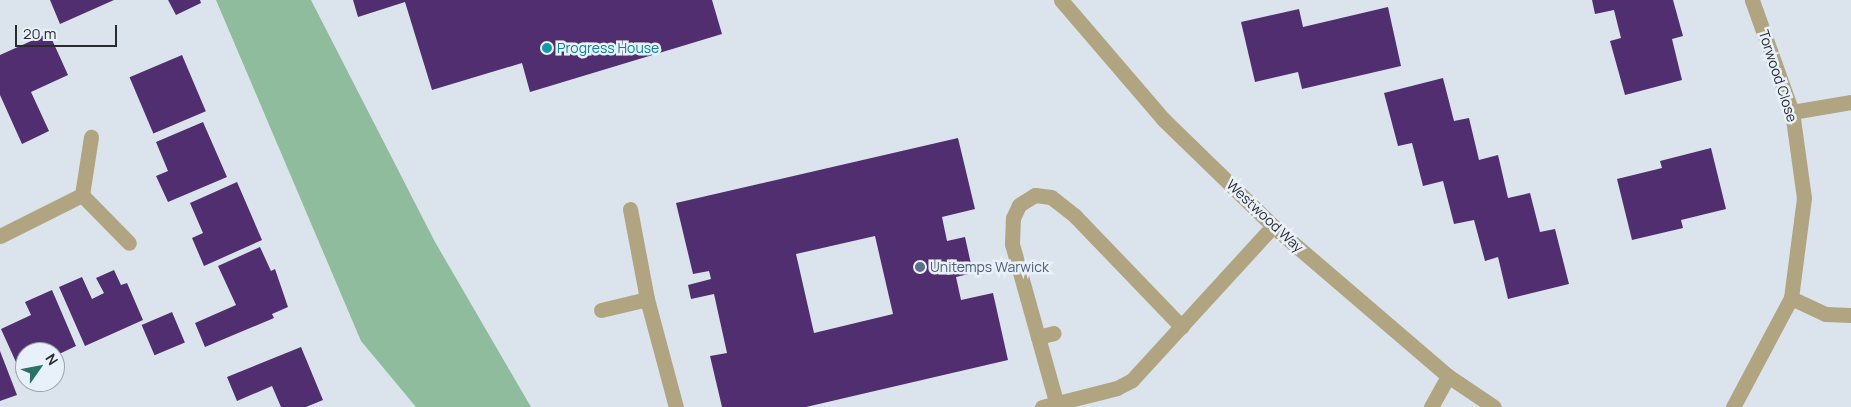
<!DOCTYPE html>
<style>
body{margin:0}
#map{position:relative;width:1851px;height:407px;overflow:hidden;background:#dbe4ec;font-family:Manrope,sans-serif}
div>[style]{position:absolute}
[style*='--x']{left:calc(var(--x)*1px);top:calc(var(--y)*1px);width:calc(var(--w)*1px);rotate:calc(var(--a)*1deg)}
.green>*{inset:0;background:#8fbc9c}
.building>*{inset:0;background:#512e6f;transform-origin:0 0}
.lane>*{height:15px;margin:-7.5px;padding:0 7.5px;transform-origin:7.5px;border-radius:7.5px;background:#b0a481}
.street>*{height:15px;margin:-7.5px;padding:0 7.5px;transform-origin:7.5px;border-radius:7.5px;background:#b0a481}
.dots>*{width:14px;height:14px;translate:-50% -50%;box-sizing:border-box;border:2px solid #e8f1f9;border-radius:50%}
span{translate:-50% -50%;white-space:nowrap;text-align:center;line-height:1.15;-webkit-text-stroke:5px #e8f1f9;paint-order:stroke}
.culture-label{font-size:14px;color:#0d838f}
.left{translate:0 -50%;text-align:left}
.street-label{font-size:14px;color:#292c2f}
.service-label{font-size:14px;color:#4e5e75}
.north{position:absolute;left:15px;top:342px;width:50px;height:50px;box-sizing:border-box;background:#e8f1f9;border:1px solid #9ca2a8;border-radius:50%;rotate:57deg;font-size:14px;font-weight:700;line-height:20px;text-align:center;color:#292c2f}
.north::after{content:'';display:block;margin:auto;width:18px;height:22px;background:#2b7167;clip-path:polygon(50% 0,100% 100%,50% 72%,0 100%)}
.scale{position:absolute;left:15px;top:25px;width:102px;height:22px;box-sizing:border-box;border:2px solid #292c2f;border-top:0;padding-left:6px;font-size:15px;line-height:18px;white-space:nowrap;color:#292c2f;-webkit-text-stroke:4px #e8f1f9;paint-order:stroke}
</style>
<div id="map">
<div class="green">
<i style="clip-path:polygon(216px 0,311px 0,435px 242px,531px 407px,416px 407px,361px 341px)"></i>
</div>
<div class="building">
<i style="clip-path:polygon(50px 0,114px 0,60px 24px)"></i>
<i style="clip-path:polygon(168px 0,200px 0,201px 3px,176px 15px)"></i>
<i style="clip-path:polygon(353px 0,712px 0,722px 34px,530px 92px,522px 63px,432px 90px,405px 2px,358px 17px)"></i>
<i style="clip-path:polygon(1592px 0,1673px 0,1683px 36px,1672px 39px,1682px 80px,1625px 95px,1610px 41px,1621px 38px,1614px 10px,1595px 14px)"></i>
<i style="clip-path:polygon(1388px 7px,1401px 66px,1302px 89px,1298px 72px,1255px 82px,1241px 22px,1299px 9px,1303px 27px)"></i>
<i style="clip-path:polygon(49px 33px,68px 75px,31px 92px,49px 131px,22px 144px,0 95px,0 55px)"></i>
<i style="left:182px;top:55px;width:61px;height:57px;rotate:67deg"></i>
<i style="clip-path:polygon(1443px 78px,1454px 121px,1469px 118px,1479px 160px,1498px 155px,1508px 198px,1530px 193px,1540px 232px,1555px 229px,1569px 284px,1508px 299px,1498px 257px,1485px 261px,1474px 220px,1454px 224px,1443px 181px,1423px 186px,1412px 143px,1398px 146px,1384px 93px)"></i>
<i style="clip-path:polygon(203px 122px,227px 177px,168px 202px,156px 176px,168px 171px,156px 142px)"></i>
<i style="clip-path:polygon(evenodd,958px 138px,975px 209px,942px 217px,947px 241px,965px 237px,973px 273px,956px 277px,961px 300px,993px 293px,1008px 360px,806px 407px,722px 407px,710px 356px,727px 353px,714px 294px,691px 299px,688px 285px,711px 279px,709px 271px,693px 274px,676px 203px,958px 138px,875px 236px,893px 314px,814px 333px,796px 254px,875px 236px)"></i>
<i style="clip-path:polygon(1711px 148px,1726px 209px,1681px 220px,1683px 228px,1632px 240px,1617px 179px,1662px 168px,1660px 161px)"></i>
<i style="clip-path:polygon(237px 182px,262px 240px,204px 266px,192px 238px,203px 233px,190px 203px)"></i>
<i style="clip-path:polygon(260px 247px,271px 271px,275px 269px,288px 307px,272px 314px,274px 318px,205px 347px,195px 323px,236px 305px,218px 266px)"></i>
<i style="clip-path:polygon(114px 270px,121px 285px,127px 283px,143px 320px,85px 346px,59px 287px,82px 277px,92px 299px,104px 293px,96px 278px)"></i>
<i style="clip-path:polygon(52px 290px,76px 346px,55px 356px,55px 352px,25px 352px,25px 369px,20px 371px,1px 329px,31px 315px,25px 302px)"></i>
<i style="left:172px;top:312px;width:33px;height:33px;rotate:67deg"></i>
<i style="clip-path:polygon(301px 347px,323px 400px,306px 407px,281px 407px,272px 386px,237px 401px,227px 377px)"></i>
<i style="clip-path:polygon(0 351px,17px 395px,0 401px)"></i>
</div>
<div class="lane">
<i style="--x:1792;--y:112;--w:60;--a:-9.6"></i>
<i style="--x:630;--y:209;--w:92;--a:79.3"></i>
<i style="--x:647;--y:299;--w:112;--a:75"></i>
<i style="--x:1791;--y:298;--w:38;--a:25"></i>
<i style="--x:1825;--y:314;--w:26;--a:2"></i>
<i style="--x:601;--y:310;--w:47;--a:-13.4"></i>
<i style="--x:1038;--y:337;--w:16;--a:-14"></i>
<i style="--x:1057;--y:405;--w:167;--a:-105.6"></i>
<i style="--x:1012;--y:244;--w:26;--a:-88"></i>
<i style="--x:1013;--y:218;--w:14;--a:-65"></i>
<i style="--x:1019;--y:205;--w:19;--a:-32"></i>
<i style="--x:1035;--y:195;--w:16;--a:7"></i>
<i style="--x:1051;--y:197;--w:31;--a:38"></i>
<i style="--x:1075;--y:216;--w:154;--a:46.1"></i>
<i style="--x:1042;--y:407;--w:77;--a:-14.2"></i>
<i style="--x:1117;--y:388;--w:17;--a:-28"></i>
<i style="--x:1132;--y:380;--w:209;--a:-47.5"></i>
<i style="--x:1431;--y:407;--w:35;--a:-61"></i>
</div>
<div class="street">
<i style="--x:1061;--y:0;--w:157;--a:49.4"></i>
<i style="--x:1163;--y:119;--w:153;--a:44.2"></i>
<i style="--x:1273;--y:226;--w:230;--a:40.6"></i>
<i style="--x:1448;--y:376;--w:55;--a:34"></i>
<i style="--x:82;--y:195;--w:59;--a:-81.2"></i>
<i style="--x:0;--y:236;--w:92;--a:-26.6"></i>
<i style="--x:82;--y:195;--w:67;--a:45.6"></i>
<i style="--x:1733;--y:407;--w:123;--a:-62"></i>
<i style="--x:1791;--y:298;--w:101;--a:-82.6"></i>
<i style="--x:1804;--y:198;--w:87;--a:-97.9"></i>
<i style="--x:1792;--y:112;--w:119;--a:-109.7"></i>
</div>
<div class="dots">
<i style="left:547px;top:48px;background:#0f9aa8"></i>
<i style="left:920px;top:267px;background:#5c6f8a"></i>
</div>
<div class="culture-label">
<span class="left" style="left:557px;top:48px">Progress House</span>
</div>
<div class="street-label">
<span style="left:1778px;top:76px;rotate:72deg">Torwood Close</span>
<span style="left:1265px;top:216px;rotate:43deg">Westwood Way</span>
</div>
<div class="service-label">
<span class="left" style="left:930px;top:267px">Unitemps Warwick</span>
</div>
<div class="north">N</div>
<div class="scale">20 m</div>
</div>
